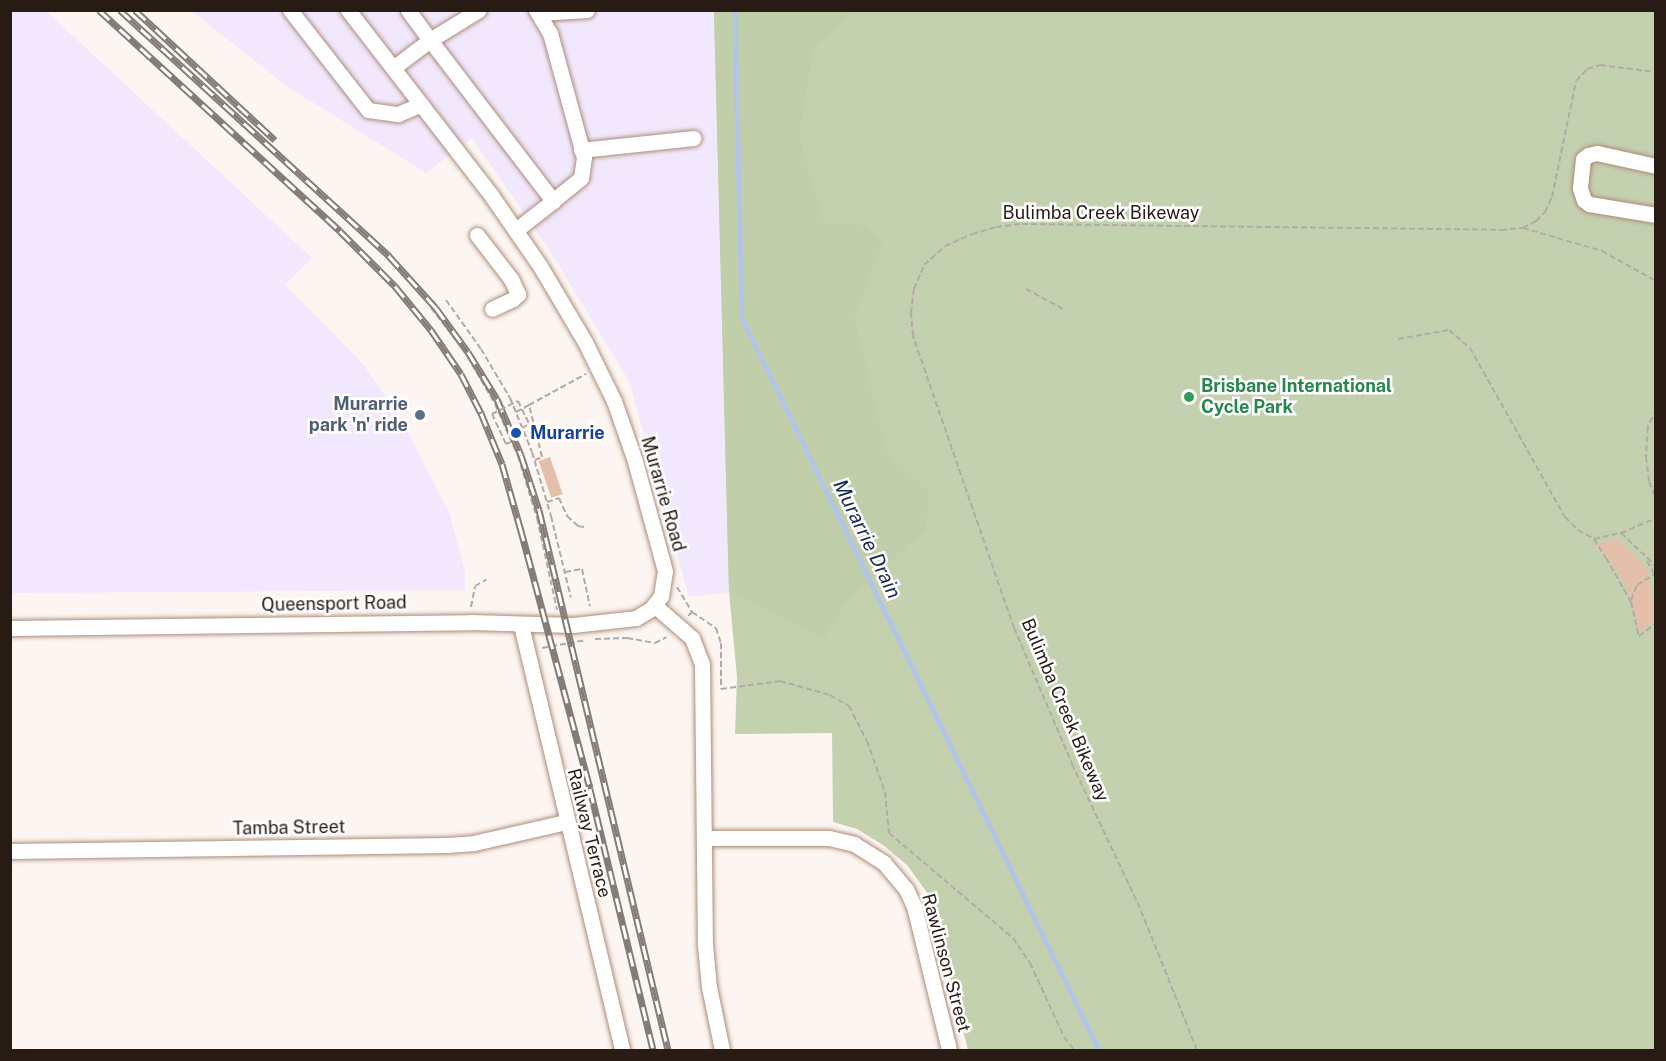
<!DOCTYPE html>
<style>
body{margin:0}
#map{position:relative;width:1666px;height:1061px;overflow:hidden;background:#fcf5f1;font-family:"Public Sans",sans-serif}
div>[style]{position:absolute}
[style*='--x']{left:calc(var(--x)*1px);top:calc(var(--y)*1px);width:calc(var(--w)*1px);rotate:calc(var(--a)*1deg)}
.industrial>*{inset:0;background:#f2e8fd}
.green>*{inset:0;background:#c4d1af}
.forest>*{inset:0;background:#c0cea9}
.stream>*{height:4.5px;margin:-2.25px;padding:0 2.25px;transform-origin:2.25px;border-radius:2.25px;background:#b3c5e6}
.building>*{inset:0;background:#e4bfaa;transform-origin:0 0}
.path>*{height:2px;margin-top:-1px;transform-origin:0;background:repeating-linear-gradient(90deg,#b3aaa5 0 6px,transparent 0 9px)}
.roads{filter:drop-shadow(0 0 2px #ad8d7a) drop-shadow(0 0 2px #ad8d7a)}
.minor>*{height:15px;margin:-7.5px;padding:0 7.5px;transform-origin:7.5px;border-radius:7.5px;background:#fff}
.rail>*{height:7px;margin-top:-3.5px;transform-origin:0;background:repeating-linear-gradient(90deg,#fff 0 14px,#867c76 0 28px);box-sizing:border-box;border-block:2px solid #867c76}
.path-bridge>*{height:2px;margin-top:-1px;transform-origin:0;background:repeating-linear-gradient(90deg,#b3aaa5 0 6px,transparent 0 9px)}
.dots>*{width:16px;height:16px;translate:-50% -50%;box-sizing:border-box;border:3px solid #fff;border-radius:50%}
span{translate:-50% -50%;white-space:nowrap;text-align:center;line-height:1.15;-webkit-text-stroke:5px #fff;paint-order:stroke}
.street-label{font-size:18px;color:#271b13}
.leisure-label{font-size:18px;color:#27864d;font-weight:700}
.left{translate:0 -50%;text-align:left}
.service-label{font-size:18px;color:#4e5e75;font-weight:700}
.right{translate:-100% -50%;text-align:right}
.transit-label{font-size:18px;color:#164399;font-weight:700}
.water-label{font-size:20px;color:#142953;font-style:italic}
.frame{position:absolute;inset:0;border:12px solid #271b13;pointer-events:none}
</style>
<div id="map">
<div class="industrial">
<i style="clip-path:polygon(10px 11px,46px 11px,312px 258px,285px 285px,363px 364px,403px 423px,449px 512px,465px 571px,465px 590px,11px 593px)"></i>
<i style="clip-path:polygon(192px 11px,714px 11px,729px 592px,689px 597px,629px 381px,550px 251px,472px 138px,426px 173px,285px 85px)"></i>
</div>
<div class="green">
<i style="clip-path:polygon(714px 11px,1655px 11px,1655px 1050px,968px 1050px,928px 894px,907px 865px,883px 845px,857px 829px,833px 822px,832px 733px,735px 734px,737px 677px,729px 592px)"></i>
</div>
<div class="forest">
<i style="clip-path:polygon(714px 11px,855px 11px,814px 47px,799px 137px,824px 224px,866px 225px,883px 241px,854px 318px,887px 453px,928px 491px,926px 529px,844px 604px,824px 639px,729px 592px)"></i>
</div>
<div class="stream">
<i style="--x:735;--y:10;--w:308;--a:88.7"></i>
<i style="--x:742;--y:318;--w:814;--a:64"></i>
</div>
<div class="building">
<i style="left:550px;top:457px;width:39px;height:12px;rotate:71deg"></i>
<i style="clip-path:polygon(1619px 539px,1648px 570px,1656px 618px,1640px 633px,1629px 594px,1621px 577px,1609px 559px,1595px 544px)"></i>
</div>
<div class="path">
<i style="--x:1523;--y:228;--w:82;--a:16.2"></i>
<i style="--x:1602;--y:251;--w:62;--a:29.1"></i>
<i style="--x:1026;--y:289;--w:42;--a:28.4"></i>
<i style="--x:446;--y:300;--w:60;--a:54.5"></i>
<i style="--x:481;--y:349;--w:57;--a:59.4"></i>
<i style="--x:510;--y:398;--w:58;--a:67.8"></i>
<i style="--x:532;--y:452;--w:67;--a:73.5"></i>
<i style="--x:551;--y:516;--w:84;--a:76.3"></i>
<i style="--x:431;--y:308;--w:52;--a:52"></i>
<i style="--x:463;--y:349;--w:64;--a:59.8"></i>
<i style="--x:495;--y:404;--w:57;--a:66.1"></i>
<i style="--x:518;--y:456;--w:65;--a:73"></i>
<i style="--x:537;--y:518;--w:94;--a:77.7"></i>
<i style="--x:1398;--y:339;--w:52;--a:-10"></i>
<i style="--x:1449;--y:330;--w:28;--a:41"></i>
<i style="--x:1470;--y:348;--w:194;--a:60.7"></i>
<i style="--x:1565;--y:517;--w:18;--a:45"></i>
<i style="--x:1578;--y:530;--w:18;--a:29"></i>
<i style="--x:1594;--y:539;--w:22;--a:58"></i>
<i style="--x:1606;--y:558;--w:51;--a:60.4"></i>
<i style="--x:1631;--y:602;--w:35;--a:77"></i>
<i style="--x:1639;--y:636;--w:21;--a:-37"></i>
<i style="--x:1656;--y:409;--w:20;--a:114"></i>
<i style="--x:1648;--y:427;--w:30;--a:94"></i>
<i style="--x:1646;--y:457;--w:25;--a:83"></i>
<i style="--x:1649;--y:482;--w:17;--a:66"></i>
<i style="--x:516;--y:412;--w:15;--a:-28"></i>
<i style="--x:492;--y:414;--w:33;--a:65"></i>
<i style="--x:506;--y:444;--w:5;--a:-22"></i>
<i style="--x:522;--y:428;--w:8;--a:-30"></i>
<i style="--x:535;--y:460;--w:8;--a:-23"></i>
<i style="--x:542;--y:457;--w:54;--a:-104"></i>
<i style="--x:529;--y:405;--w:65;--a:-28.5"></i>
<i style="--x:547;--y:502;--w:13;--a:-18"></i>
<i style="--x:559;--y:498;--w:20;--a:66"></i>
<i style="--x:567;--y:516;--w:15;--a:42"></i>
<i style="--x:578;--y:526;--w:6;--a:9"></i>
<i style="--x:1621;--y:533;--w:48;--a:43.3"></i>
<i style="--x:1594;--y:539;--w:28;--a:-13"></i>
<i style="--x:1621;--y:533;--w:38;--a:-23"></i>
<i style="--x:1647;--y:561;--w:18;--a:61"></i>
<i style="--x:565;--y:572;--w:17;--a:-10"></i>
<i style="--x:582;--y:569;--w:38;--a:78"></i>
<i style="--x:677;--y:587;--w:29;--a:59"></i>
<i style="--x:1631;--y:600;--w:16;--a:-68"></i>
<i style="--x:1637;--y:585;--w:22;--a:-32"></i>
<i style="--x:471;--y:607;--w:21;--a:-79"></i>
<i style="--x:475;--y:586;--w:13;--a:-29"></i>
<i style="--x:688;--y:616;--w:6;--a:-45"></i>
<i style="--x:692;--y:612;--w:29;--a:34"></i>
<i style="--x:716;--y:628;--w:16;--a:72"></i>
<i style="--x:721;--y:643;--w:46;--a:90"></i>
<i style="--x:721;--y:689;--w:60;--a:-7.7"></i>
<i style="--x:780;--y:681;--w:52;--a:15.6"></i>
<i style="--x:830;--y:695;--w:22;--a:30"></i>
<i style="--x:849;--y:706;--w:39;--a:63"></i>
<i style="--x:867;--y:741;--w:54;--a:70.6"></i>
<i style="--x:885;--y:792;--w:41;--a:84.4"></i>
<i style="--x:889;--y:833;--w:162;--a:40.3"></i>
<i style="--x:1013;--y:938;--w:30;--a:56"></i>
<i style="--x:1030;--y:963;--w:81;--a:65.3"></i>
<i style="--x:1064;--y:1037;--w:16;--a:52"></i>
<i style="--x:595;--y:639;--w:32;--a:-2"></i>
<i style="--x:627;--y:638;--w:28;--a:10"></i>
<i style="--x:655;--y:643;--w:13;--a:-27"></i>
<i style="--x:542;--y:648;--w:45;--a:-10.3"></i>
<i style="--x:1197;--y:1050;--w:153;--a:-111.9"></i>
<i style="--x:1140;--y:908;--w:157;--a:-115.3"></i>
<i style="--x:1073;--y:766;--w:150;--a:-113.1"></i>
<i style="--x:1014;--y:628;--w:309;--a:-109.1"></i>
<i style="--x:913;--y:336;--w:23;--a:-95"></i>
<i style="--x:911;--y:313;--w:24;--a:-83"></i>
<i style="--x:914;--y:289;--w:26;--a:-67"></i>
<i style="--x:924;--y:265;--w:28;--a:-42"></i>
<i style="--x:945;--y:246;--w:30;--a:-24"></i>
<i style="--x:972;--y:234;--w:25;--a:-16"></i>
<i style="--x:996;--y:227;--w:26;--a:-7"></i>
<i style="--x:1022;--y:224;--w:479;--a:0.7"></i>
<i style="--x:1501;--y:230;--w:22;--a:-5"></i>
<i style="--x:1523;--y:228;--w:15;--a:-28"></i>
<i style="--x:1536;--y:221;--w:13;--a:-45"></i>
<i style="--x:1545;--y:212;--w:17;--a:-65"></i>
<i style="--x:1552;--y:197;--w:118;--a:-78.3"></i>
<i style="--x:1576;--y:81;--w:16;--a:-47"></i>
<i style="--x:1587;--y:69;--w:14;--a:-17"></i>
<i style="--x:1600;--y:65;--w:56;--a:7.1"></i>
</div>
<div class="roads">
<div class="minor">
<i style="--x:290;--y:10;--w:127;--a:52"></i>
<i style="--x:368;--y:110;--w:30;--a:8"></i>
<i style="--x:398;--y:114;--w:25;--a:-23"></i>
<i style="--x:408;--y:10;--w:37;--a:54"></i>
<i style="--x:430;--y:40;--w:57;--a:-31.5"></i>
<i style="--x:536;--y:10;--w:27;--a:59"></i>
<i style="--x:550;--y:33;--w:129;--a:74.7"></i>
<i style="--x:584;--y:157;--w:21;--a:98"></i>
<i style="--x:581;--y:178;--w:36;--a:141"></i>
<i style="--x:538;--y:13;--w:49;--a:-3.5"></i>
<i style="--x:393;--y:68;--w:46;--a:-37.1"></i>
<i style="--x:430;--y:40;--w:203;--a:52.6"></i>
<i style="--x:553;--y:201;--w:47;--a:141.9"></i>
<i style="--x:581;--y:150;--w:113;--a:-6.1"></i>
<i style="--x:1656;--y:166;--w:60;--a:-167.6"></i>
<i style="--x:1597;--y:153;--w:9;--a:167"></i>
<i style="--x:1588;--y:155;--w:6;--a:141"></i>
<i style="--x:1583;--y:159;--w:29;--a:96"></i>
<i style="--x:1580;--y:188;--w:13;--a:72"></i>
<i style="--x:1584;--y:200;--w:6;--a:39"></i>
<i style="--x:1589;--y:204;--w:68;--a:9.3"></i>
<i style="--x:477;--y:235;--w:56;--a:52.3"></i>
<i style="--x:511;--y:279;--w:17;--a:65"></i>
<i style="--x:518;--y:294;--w:7;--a:135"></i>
<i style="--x:513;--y:299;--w:23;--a:155"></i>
<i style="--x:654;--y:605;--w:50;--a:41"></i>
<i style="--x:692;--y:638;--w:28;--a:69"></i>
<i style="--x:702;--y:664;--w:281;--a:89.4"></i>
<i style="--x:705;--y:945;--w:42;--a:84.6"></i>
<i style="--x:709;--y:987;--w:64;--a:78.3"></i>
<i style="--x:521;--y:625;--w:437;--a:76.6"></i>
<i style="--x:10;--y:628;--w:461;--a:-0.7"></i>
<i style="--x:471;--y:622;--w:102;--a:1.7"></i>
<i style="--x:573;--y:625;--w:63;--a:-6.3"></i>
<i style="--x:636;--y:618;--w:17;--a:-31"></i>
<i style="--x:651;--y:609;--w:16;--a:-52"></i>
<i style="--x:661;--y:596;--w:25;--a:-81"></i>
<i style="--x:665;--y:571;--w:114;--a:-105.3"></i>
<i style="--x:635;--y:461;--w:64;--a:-109.3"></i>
<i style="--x:614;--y:401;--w:66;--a:-116.2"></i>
<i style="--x:585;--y:342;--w:88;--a:-120.6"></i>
<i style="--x:540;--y:266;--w:86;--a:-124.6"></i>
<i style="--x:491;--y:195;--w:234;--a:-127.7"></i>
<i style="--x:705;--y:838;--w:124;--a:0"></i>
<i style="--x:829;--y:838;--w:26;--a:13"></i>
<i style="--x:854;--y:844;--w:36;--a:32"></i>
<i style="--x:884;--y:863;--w:34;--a:50"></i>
<i style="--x:906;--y:889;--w:19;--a:65"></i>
<i style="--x:914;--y:906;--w:148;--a:76.3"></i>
<i style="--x:10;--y:851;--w:437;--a:-0.8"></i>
<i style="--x:447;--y:845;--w:27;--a:-4"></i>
<i style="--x:474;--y:843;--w:94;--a:-12.9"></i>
</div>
</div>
<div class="rail">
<i style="--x:99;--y:10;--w:327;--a:42.5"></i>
<i style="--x:340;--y:231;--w:78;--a:45"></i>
<i style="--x:395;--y:286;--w:57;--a:50.7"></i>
<i style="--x:431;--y:330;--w:53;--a:55.7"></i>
<i style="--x:461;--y:374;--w:44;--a:62.9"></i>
<i style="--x:481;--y:413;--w:55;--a:67.6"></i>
<i style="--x:502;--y:464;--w:66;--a:74.1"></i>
<i style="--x:520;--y:527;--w:271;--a:75"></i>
<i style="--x:590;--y:789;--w:268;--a:76.4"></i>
<i style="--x:120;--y:10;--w:365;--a:42.4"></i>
<i style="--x:389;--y:256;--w:70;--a:47.9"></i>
<i style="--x:436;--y:308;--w:54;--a:54"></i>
<i style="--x:468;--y:352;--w:55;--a:58.3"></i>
<i style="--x:497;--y:399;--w:61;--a:66.8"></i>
<i style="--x:521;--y:455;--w:58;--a:71.9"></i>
<i style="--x:539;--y:510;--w:555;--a:76.56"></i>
<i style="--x:135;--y:10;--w:191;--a:42.9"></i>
</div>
<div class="path-bridge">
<i style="--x:492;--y:414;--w:29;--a:-27"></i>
<i style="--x:518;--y:401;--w:25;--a:64"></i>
</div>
<div class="dots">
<i style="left:1189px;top:397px;background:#2e9e5b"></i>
<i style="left:420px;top:415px;background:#5c6f8a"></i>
<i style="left:516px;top:433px;background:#1a4fb4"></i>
</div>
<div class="street-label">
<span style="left:1101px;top:213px">Bulimba Creek Bikeway</span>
<span style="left:663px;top:494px;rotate:74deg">Murarrie Road</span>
<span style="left:334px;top:604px;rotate:-1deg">Queensport Road</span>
<span style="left:1065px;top:710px;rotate:67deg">Bulimba Creek Bikeway</span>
<span style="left:289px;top:828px;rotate:-1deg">Tamba Street</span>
<span style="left:589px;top:833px;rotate:76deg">Railway Terrace</span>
<span style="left:946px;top:963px;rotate:75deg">Rawlinson Street</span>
</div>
<div class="leisure-label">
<span class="left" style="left:1201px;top:397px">Brisbane International<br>Cycle Park</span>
</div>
<div class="service-label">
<span class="right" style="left:408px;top:415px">Murarrie<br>park 'n' ride</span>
</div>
<div class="transit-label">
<span class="left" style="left:530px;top:433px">Murarrie</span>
</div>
<div class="water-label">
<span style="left:867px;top:539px;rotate:64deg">Murarrie Drain</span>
</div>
<div class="frame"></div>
</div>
